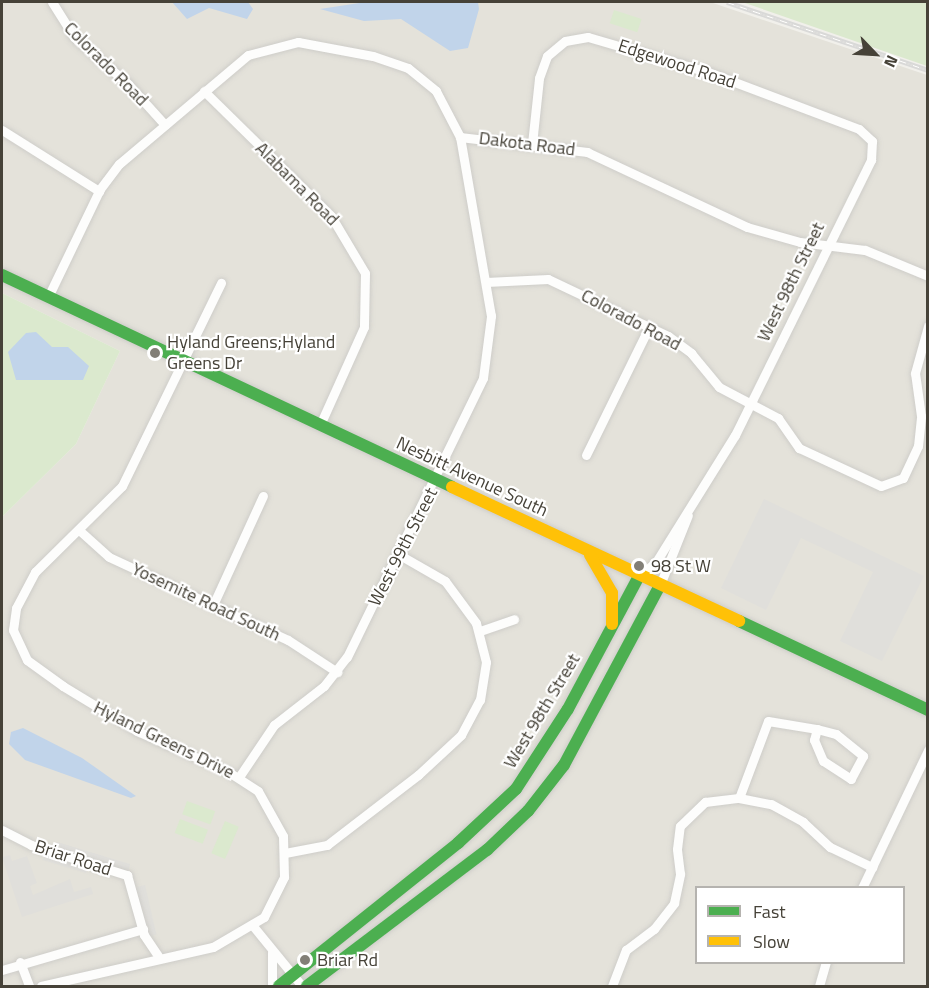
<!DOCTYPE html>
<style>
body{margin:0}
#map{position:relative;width:929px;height:988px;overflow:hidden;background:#f1f0eb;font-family:"Titillium Web",sans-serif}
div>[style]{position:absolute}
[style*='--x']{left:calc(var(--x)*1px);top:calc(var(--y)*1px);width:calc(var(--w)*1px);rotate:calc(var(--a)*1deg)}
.residential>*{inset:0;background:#e4e2da}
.green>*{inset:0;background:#dbe9ce;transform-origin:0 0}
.parking>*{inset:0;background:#e0dfdb;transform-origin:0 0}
.water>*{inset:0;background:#c1d4ea}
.roads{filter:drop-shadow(0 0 2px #cecdc9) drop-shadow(0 0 2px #cecdc9)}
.street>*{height:9px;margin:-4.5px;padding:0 4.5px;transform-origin:4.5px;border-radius:4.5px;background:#fdfdfc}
.fast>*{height:12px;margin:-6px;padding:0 6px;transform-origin:6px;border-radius:6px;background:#4caf50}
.slow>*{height:12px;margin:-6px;padding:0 6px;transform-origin:6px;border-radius:6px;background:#ffc107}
.rail>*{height:4.5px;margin-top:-2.25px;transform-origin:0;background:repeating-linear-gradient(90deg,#fff 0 7px,#d9d9d8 0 14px);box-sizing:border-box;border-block:2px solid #d9d9d8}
.dots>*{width:16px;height:16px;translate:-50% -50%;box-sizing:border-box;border:3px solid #fff;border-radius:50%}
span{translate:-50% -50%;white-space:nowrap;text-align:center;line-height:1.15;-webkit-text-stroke:4.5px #fff;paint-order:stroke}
.street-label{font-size:18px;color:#464238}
.poi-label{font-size:18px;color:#464238}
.left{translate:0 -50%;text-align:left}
.frame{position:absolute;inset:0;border:3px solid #464238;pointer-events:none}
.legend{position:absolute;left:695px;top:886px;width:210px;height:78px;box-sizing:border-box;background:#fff;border:2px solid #b5b3af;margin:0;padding:8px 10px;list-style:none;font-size:18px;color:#464238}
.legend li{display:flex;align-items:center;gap:12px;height:30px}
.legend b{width:30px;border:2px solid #b5b3af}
.north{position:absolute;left:845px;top:24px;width:60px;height:60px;-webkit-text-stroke:4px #fff;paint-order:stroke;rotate:115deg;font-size:16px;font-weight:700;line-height:24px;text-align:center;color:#464238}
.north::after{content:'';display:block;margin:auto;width:21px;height:27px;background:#464238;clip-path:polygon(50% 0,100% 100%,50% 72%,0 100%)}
</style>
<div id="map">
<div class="residential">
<i style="clip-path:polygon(evenodd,2px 2px,710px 2px,927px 75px,927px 986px,2px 986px,2px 517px,76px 444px,120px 351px,2px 293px,2px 2px,696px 888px,904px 888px,904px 962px,696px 962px,696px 888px)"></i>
</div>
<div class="green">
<i style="clip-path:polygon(742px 2px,927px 2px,927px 66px)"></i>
<i style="left:614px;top:10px;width:29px;height:14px;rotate:18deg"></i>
<i style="clip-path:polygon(2px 293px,120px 351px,76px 444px,2px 517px)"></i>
<i style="left:187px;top:801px;width:30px;height:14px;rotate:20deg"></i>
<i style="left:180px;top:819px;width:30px;height:15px;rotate:21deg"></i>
<i style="left:225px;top:821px;width:15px;height:35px;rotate:23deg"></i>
</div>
<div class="parking">
<i style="clip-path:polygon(764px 499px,924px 576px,882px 661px,840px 641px,873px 572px,801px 538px,766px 610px,721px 588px)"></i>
<i style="clip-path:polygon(57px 842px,130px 864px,128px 873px,89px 862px,86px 873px,43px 860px,45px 856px,52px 858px)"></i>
<i style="clip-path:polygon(10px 855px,12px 861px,27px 856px,37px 883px,30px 886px,33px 895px,70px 879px,74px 892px,91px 887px,93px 894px,22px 917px,2px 857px)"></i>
<i style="left:145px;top:885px;width:51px;height:10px;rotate:77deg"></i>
</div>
<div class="water">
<i style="clip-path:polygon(172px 2px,248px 2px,253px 9px,247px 19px,209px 8px,187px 19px)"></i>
<i style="clip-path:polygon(366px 2px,478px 2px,479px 9px,468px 48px,450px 51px,401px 19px,364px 21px,320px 9px)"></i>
<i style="clip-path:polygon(36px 332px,52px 347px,68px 347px,89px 366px,83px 380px,16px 380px,8px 352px,26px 333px)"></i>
<i style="clip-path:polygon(23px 728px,82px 758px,136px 796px,131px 798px,25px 760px,9px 744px,11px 732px)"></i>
</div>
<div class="roads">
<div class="street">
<i style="--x:52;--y:2;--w:41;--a:57.8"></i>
<i style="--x:74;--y:37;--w:72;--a:41"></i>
<i style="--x:128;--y:84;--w:55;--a:47.9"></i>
<i style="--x:204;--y:91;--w:178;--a:44.5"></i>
<i style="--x:331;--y:216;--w:66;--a:59.2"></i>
<i style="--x:365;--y:273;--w:54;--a:91.1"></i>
<i style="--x:364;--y:327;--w:107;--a:114.2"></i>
<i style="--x:2;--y:130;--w:115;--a:32.2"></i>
<i style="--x:532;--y:144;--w:66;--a:-83.9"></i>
<i style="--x:539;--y:78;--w:23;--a:-70"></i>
<i style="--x:547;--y:56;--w:23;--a:-40"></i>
<i style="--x:565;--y:41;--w:23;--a:-10"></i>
<i style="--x:588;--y:37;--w:125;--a:16.3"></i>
<i style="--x:708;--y:72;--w:161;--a:20.7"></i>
<i style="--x:859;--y:129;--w:18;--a:43"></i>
<i style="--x:872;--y:141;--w:19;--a:93"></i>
<i style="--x:871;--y:160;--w:307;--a:116.3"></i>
<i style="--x:735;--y:435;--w:150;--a:121.9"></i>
<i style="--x:656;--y:562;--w:22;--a:141"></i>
<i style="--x:486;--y:282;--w:62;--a:-2.8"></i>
<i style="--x:548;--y:279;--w:133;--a:25.4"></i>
<i style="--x:668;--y:336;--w:29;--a:36"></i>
<i style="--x:691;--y:353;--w:44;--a:50.5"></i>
<i style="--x:719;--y:387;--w:67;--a:27.7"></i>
<i style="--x:778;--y:418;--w:37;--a:55"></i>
<i style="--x:799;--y:448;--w:90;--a:24.9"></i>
<i style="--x:881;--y:486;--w:23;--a:-20"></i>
<i style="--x:903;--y:478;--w:35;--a:-65"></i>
<i style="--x:918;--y:446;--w:30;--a:-84"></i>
<i style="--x:921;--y:416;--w:43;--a:-97.9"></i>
<i style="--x:915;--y:373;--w:49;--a:-74.5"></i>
<i style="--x:48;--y:297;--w:120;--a:-64.3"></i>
<i style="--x:100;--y:189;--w:31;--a:-53"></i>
<i style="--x:119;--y:164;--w:169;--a:-40.2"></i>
<i style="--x:248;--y:55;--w:52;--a:-14.6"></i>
<i style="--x:298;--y:42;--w:76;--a:10.6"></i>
<i style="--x:373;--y:56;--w:37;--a:19"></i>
<i style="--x:408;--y:68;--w:36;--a:39"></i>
<i style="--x:436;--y:91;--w:52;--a:62.4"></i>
<i style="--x:460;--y:137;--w:128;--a:6.7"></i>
<i style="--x:587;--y:152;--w:177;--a:25.1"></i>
<i style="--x:747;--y:227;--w:55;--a:15.8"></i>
<i style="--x:800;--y:242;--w:65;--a:7"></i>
<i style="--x:865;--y:250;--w:68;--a:22.4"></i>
<i style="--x:586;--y:455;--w:143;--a:-63.8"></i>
<i style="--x:79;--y:530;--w:40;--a:42"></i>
<i style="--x:109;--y:557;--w:197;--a:24.9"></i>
<i style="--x:288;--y:640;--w:59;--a:33.1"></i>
<i style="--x:660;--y:585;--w:75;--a:-68.2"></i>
<i style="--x:213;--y:605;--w:120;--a:-65.4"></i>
<i style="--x:480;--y:631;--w:36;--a:-19"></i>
<i style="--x:239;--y:777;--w:63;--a:-56.1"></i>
<i style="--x:274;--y:725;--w:63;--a:-38"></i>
<i style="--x:324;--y:686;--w:37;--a:-52"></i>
<i style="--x:347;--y:657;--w:310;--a:-64"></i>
<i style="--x:483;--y:378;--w:63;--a:-82.6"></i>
<i style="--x:491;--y:316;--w:182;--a:-99.8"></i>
<i style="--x:739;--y:798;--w:82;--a:-69.4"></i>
<i style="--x:768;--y:721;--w:50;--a:9.3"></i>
<i style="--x:817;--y:729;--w:20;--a:15"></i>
<i style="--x:836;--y:734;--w:35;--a:39"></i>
<i style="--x:863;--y:756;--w:26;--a:118"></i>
<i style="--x:851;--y:779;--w:33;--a:-147"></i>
<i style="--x:823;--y:761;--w:23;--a:-113"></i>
<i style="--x:814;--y:740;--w:11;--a:-75"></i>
<i style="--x:2;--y:830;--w:33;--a:27"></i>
<i style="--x:31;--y:845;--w:101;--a:17.4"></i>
<i style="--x:127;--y:875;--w:62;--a:74.2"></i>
<i style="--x:144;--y:935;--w:25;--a:56"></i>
<i style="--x:285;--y:853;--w:43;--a:-10.8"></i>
<i style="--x:327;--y:845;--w:115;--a:-37.6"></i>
<i style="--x:418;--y:775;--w:59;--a:-42.9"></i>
<i style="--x:461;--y:735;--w:40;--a:-62"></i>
<i style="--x:480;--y:700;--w:38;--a:-81"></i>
<i style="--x:486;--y:662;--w:40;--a:-104.4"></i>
<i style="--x:476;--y:623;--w:52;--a:-126.4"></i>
<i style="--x:445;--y:581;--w:54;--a:-150.1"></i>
<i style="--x:862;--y:888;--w:153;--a:-64.4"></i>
<i style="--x:253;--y:926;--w:77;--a:50.8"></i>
<i style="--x:272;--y:952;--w:34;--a:90"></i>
<i style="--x:20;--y:962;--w:26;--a:69"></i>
<i style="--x:2;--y:970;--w:147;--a:-16.2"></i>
<i style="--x:41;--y:986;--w:176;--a:-12.8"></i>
<i style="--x:213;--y:947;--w:59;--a:-30.5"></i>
<i style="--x:264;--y:917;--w:45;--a:-63.4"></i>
<i style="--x:284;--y:877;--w:41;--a:-91.4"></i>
<i style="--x:283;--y:836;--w:51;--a:-119.1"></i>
<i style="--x:258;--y:791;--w:35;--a:-147"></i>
<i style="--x:229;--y:772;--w:101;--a:-156"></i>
<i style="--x:137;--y:731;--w:87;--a:-148.7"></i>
<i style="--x:63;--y:686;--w:44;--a:-144.2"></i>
<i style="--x:27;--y:660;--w:33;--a:-115"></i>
<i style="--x:13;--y:630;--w:22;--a:-82"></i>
<i style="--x:16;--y:608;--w:41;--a:-62.2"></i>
<i style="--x:35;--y:572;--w:122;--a:-44.7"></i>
<i style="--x:122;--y:486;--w:226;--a:-64"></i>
<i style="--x:612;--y:986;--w:39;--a:-69"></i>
<i style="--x:626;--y:950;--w:35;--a:-37"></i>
<i style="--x:654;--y:929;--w:33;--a:-52"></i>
<i style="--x:674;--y:903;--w:30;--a:-78"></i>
<i style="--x:680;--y:874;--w:25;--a:-97"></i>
<i style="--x:677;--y:849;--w:23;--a:-83"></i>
<i style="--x:680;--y:826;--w:35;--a:-44"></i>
<i style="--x:705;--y:802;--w:34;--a:-7"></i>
<i style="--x:739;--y:798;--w:33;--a:11"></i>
<i style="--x:771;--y:804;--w:37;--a:29"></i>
<i style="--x:803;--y:822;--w:37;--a:43"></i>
<i style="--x:830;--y:847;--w:47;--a:25.5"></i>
<i style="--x:819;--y:986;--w:25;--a:-74"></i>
</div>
<div class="fast">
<i style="--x:2;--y:275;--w:497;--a:25.2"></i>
<i style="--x:739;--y:621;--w:209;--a:25.2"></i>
<i style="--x:279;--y:986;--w:229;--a:-38.6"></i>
<i style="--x:458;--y:843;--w:79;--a:-43"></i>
<i style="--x:516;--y:789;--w:95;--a:-57"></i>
<i style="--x:568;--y:709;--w:151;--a:-61.9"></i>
<i style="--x:307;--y:986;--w:226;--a:-37.1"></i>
<i style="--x:487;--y:850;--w:57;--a:-43.6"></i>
<i style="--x:528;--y:811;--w:58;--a:-52"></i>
<i style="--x:564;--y:765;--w:204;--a:-61.9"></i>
</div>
<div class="slow">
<i style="--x:452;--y:487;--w:317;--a:25"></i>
<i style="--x:590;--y:555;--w:44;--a:59.9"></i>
<i style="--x:612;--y:593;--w:31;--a:90"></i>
</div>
</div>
<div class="rail">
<i style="--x:727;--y:2;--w:212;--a:18.7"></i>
</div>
<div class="dots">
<i style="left:155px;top:353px;background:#827f77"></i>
<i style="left:639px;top:566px;background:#827f77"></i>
<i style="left:305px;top:960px;background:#827f77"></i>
</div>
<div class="street-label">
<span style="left:106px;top:64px;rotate:45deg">Colorado Road</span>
<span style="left:677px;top:64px;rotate:18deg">Edgewood Road</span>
<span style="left:527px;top:144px;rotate:7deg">Dakota Road</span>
<span style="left:297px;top:184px;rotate:45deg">Alabama Road</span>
<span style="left:791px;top:282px;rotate:-64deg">West 98th Street</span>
<span style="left:631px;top:320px;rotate:28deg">Colorado Road</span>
<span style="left:472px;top:477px;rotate:25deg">Nesbitt Avenue South</span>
<span style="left:403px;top:547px;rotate:-63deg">West 99th Street</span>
<span style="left:206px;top:602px;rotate:25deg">Yosemite Road South</span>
<span style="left:542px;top:711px;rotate:-59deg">West 98th Street</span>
<span style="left:164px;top:740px;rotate:26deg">Hyland Greens Drive</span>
<span style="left:73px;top:858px;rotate:18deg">Briar Road</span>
</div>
<div class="poi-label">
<span class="left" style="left:167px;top:353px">Hyland Greens;Hyland<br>Greens Dr</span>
<span class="left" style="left:651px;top:566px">98 St W</span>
<span class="left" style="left:317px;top:960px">Briar Rd</span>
</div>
<div class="frame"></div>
<ul class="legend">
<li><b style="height:8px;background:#4caf50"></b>Fast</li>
<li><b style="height:8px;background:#ffc107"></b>Slow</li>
</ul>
<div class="north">N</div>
</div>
